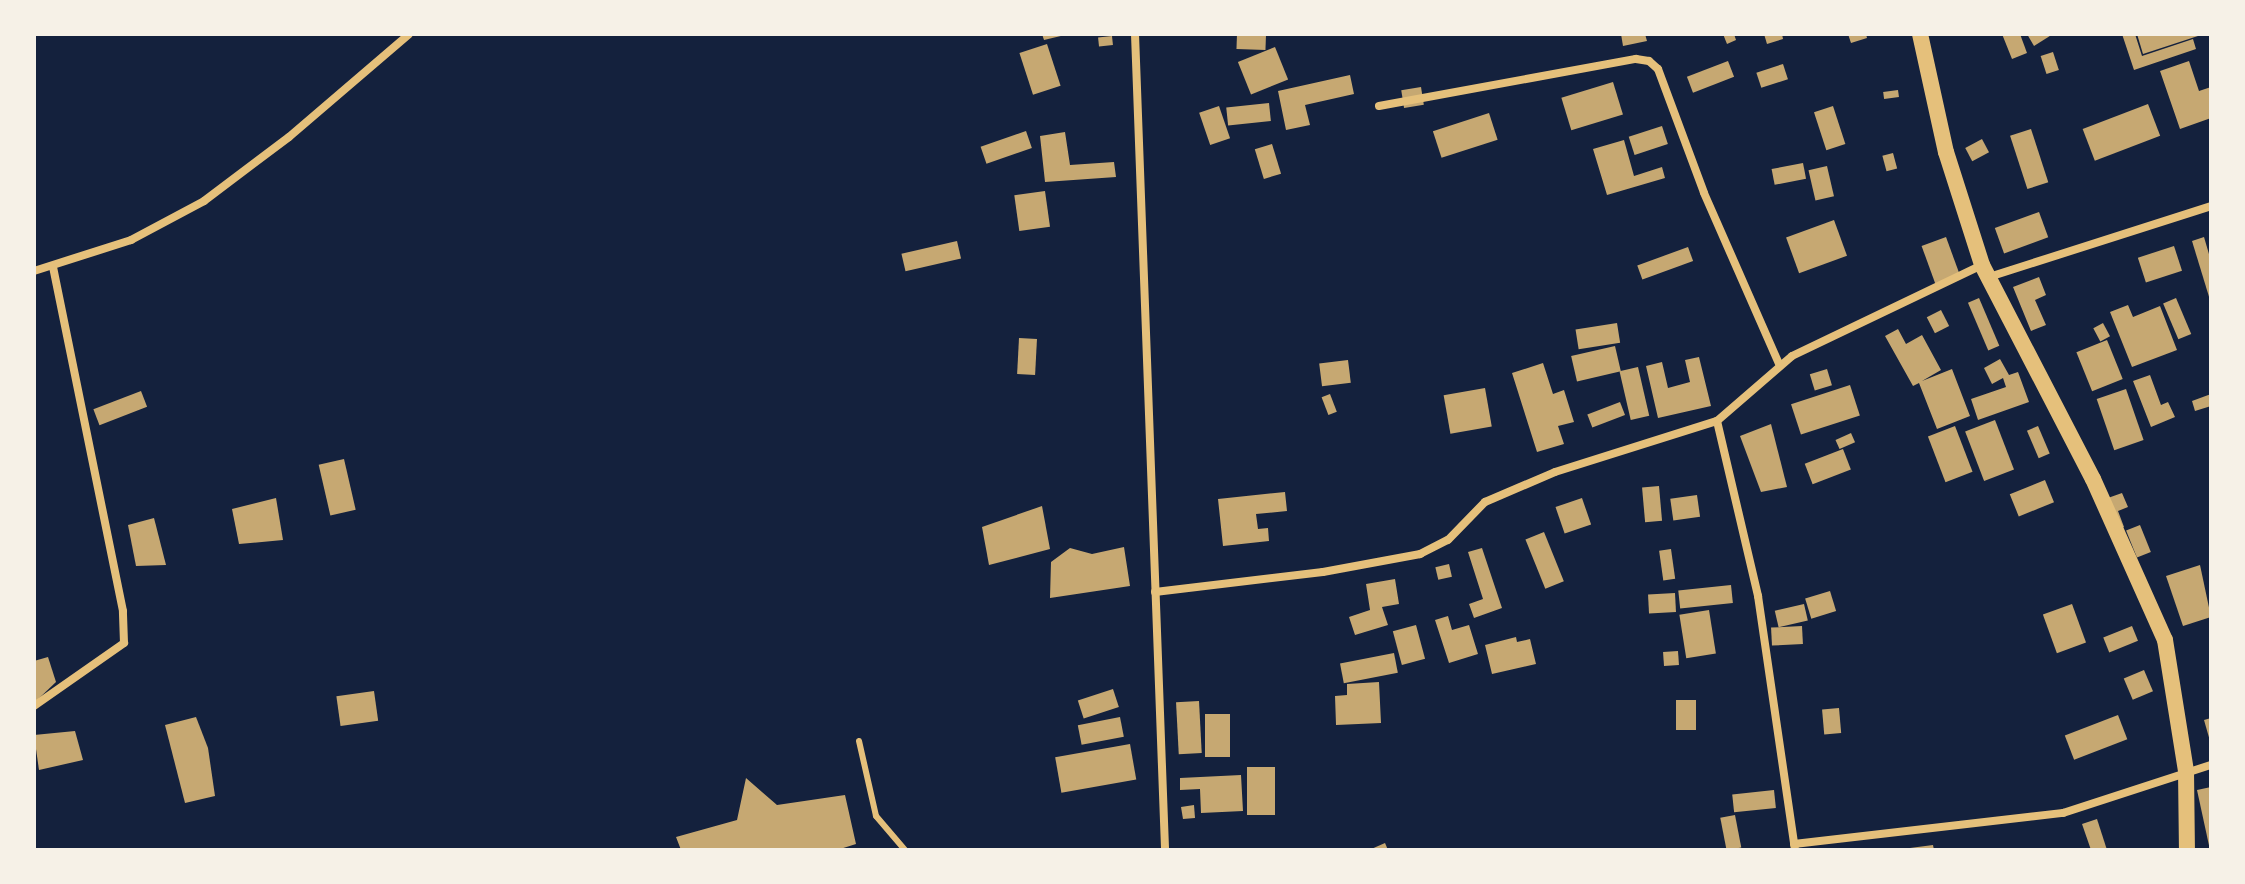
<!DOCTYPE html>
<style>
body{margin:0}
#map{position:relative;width:2245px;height:884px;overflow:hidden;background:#14213d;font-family:"Golos Text",sans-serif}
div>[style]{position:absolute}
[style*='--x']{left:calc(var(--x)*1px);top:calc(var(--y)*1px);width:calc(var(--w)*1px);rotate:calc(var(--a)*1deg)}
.building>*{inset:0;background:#c6a872;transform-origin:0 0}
.service>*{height:6px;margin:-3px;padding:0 3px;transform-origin:3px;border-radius:3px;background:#e5c07b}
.minor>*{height:8px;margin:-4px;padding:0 4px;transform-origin:4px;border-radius:4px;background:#e5c07b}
.secondary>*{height:16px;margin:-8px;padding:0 8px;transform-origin:8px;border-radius:8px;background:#e5c07b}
span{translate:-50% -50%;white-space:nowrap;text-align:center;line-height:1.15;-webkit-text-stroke:6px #f6f1e7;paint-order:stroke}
.frame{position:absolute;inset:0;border:36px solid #f6f1e7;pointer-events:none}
</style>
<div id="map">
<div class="building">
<i style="clip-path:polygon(1042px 34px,1064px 34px,1065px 35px,1044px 40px)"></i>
<i style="left:1237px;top:34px;width:29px;height:15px;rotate:2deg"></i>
<i style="clip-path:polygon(1621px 34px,1645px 34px,1647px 41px,1623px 46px)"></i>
<i style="clip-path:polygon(1723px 34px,1734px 34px,1736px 40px,1727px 44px)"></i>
<i style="clip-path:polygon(1764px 34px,1782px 34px,1783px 39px,1767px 44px)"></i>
<i style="clip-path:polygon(1848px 34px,1866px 34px,1867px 38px,1851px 43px)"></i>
<i style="clip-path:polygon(2002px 34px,2020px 34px,2027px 53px,2012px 59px)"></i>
<i style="clip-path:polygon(2027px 34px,2053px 34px,2034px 46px)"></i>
<i style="clip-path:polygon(2122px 34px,2135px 34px,2142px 56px,2193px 39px,2196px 49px,2134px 70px)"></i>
<i style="clip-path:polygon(2137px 34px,2201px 34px,2201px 35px,2143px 54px)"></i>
<i style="left:1112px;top:36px;width:9px;height:14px;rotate:84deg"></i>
<i style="left:1047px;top:44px;width:44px;height:29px;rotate:72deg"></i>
<i style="left:1275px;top:47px;width:35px;height:40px;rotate:68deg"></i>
<i style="left:2053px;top:52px;width:19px;height:13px;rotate:72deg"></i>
<i style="left:1728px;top:61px;width:17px;height:44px;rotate:69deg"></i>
<i style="clip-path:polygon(2189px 61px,2199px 91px,2211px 87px,2211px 118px,2180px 129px,2160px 71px)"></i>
<i style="left:1783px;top:64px;width:16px;height:28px;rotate:72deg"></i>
<i style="clip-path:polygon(1350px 75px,1354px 94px,1305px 105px,1310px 125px,1286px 130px,1278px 91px)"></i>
<i style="left:1613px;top:82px;width:34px;height:54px;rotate:73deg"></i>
<i style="left:1421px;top:87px;width:18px;height:20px;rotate:81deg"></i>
<i style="left:1898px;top:90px;width:7px;height:15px;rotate:82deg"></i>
<i style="left:1269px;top:103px;width:18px;height:43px;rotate:84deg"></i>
<i style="left:2148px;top:104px;width:34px;height:70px;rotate:69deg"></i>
<i style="left:1219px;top:106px;width:34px;height:21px;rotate:71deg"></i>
<i style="left:1833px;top:106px;width:40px;height:20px;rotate:72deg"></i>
<i style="left:1489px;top:113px;width:28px;height:59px;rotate:72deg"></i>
<i style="left:1662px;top:126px;width:19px;height:35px;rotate:72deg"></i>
<i style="left:2031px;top:129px;width:56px;height:22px;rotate:72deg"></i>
<i style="left:1026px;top:131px;width:18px;height:48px;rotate:71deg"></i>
<i style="clip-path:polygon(1065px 132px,1070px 165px,1114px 162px,1116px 177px,1045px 182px,1040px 136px)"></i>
<i style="left:1982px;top:139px;width:15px;height:19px;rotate:62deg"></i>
<i style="clip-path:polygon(1624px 140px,1634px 176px,1662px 167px,1665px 178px,1607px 195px,1593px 149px)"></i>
<i style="left:1272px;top:144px;width:31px;height:18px;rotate:73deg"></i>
<i style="left:1893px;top:153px;width:16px;height:11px;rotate:75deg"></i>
<i style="left:1803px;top:163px;width:16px;height:32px;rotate:79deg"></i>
<i style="left:1827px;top:166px;width:31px;height:19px;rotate:77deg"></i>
<i style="left:1045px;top:191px;width:36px;height:31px;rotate:82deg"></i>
<i style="left:2039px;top:212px;width:27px;height:47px;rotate:70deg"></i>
<i style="left:1834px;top:220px;width:38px;height:51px;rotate:70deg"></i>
<i style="left:1946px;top:237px;width:40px;height:26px;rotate:70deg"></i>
<i style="clip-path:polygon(2204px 237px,2211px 261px,2210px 300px,2192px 241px)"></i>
<i style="left:957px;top:241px;width:18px;height:57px;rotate:77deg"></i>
<i style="left:2174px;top:246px;width:26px;height:38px;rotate:72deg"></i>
<i style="left:1688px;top:247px;width:15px;height:54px;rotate:70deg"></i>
<i style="clip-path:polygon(2039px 277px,2046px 295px,2035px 300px,2046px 325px,2031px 331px,2013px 287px)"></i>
<i style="left:1979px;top:298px;width:52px;height:12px;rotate:67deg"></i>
<i style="left:2176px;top:298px;width:39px;height:14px;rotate:67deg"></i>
<i style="clip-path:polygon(2128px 305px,2133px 317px,2160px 306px,2177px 350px,2132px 367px,2110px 312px)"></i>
<i style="left:1941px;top:310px;width:18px;height:16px;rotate:63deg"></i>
<i style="left:1617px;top:323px;width:20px;height:42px;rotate:81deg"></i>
<i style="left:2103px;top:323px;width:15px;height:11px;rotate:62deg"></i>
<i style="clip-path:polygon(1898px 329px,1906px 344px,1922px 335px,1941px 370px,1922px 381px,1952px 369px,1970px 416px,1937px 429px,1919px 383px,1913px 386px,1885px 336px)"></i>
<i style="left:1019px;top:338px;width:18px;height:36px;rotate:3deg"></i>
<i style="left:2107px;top:340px;width:42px;height:33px;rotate:68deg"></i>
<i style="left:1615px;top:346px;width:26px;height:45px;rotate:77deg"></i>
<i style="clip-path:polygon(1699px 357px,1711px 406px,1658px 418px,1646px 366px,1662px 362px,1668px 388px,1690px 382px,1685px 360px)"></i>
<i style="clip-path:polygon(2000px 359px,2009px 375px,2018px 372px,2029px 402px,1978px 420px,1971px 399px,2006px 387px,2003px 378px,1992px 384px,1984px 368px)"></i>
<i style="left:1348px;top:360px;width:23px;height:29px;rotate:83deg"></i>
<i style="clip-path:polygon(1543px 363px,1553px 394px,1564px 390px,1574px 422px,1558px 426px,1564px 444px,1537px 452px,1512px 373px)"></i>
<i style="left:1638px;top:367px;width:50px;height:19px;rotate:77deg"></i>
<i style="left:1827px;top:369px;width:17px;height:18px;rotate:73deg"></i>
<i style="clip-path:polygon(2150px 375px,2161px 405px,2168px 402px,2175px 417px,2151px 427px,2133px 381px)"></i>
<i style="left:1850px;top:385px;width:32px;height:62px;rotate:72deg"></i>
<i style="left:1485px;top:388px;width:39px;height:42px;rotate:80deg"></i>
<i style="left:2126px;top:389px;width:54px;height:31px;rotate:71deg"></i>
<i style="left:141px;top:391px;width:17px;height:51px;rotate:69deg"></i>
<i style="left:1330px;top:394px;width:19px;height:9px;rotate:69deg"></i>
<i style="clip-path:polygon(2211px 394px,2211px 406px,2195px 411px,2192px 401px)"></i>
<i style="left:1620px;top:402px;width:14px;height:35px;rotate:69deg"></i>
<i style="left:1995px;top:420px;width:53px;height:32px;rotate:69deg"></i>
<i style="clip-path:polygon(1771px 424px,1787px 487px,1761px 492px,1740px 436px)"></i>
<i style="left:1955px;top:426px;width:49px;height:29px;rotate:69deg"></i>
<i style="left:2038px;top:426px;width:30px;height:12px;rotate:67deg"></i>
<i style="left:1851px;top:433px;width:10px;height:17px;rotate:66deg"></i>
<i style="left:1843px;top:449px;width:22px;height:41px;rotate:69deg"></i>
<i style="left:344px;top:459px;width:52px;height:26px;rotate:77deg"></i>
<i style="left:2045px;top:480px;width:24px;height:38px;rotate:68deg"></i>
<i style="left:1659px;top:486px;width:35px;height:17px;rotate:85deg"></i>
<i style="clip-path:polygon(1285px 492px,1287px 511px,1256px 514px,1258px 529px,1268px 528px,1269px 541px,1223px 546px,1218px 499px)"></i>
<i style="clip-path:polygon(2122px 493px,2128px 507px,2118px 511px,2124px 527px,2117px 530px,2105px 499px)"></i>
<i style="left:1697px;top:495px;width:22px;height:27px;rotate:82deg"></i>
<i style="clip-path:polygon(276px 498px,283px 540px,239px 544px,232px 509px)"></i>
<i style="left:1582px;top:498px;width:28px;height:28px;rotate:71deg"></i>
<i style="clip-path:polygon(1042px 506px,1050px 549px,989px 565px,982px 527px)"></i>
<i style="clip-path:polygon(154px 518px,166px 565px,136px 566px,128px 525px)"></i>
<i style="left:2140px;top:525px;width:29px;height:15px;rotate:68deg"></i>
<i style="left:1544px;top:532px;width:53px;height:20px;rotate:68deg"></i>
<i style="clip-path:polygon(1124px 547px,1130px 586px,1050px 598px,1051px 562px,1070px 548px,1092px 554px)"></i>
<i style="clip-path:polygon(1482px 548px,1502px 608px,1474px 618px,1469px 604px,1483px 599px,1468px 552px)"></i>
<i style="left:1671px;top:549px;width:30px;height:12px;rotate:82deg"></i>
<i style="left:1449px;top:564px;width:13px;height:14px;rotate:77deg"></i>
<i style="clip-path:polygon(2200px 565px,2211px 617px,2183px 626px,2166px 576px)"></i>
<i style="clip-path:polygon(1395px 579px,1399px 604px,1382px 607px,1388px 625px,1355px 635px,1349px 617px,1370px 610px,1366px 584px)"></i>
<i style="left:1731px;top:585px;width:18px;height:53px;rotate:84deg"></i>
<i style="left:1830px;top:591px;width:21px;height:26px;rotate:73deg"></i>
<i style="left:1675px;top:593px;width:19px;height:27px;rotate:87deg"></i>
<i style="left:1804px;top:604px;width:17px;height:30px;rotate:77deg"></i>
<i style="left:2072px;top:604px;width:41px;height:31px;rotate:70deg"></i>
<i style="left:1709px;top:610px;width:44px;height:30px;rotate:81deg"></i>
<i style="clip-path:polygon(1448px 616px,1452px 630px,1469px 625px,1478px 654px,1449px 663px,1435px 620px)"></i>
<i style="left:1416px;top:625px;width:35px;height:24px;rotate:75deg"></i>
<i style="left:1802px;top:626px;width:18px;height:31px;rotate:87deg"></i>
<i style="left:2132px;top:626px;width:16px;height:31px;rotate:68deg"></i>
<i style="clip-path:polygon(1516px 637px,1517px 642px,1530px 639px,1536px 664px,1492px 674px,1485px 645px)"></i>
<i style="left:1678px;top:651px;width:14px;height:15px;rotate:86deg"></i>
<i style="left:1394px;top:653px;width:20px;height:55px;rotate:79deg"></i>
<i style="clip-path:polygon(48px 657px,56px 682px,34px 703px,34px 661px)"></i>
<i style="left:2144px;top:670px;width:23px;height:22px;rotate:67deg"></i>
<i style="clip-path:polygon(1379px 682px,1381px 723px,1336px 725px,1335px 696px,1347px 695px,1347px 684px)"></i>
<i style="left:1113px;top:689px;width:19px;height:37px;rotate:72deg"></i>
<i style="left:374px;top:691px;width:30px;height:38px;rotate:82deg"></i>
<i style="left:1676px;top:700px;width:20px;height:30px"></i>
<i style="left:1199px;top:701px;width:52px;height:23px;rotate:87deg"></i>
<i style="left:1839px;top:708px;width:25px;height:17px;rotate:85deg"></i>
<i style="left:1205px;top:714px;width:25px;height:43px"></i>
<i style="left:2118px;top:715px;width:26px;height:57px;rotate:69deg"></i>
<i style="clip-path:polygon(196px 717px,208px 748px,215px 796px,185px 803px,165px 725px)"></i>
<i style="left:1120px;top:717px;width:20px;height:43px;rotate:79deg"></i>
<i style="clip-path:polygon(2211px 718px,2211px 741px,2210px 741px,2204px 720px)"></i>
<i style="clip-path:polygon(75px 731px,83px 760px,39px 770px,34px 735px)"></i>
<i style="left:1130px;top:744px;width:36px;height:76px;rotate:80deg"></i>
<i style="left:1247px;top:767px;width:28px;height:48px"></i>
<i style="clip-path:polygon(1241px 775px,1243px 811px,1201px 813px,1200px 789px,1180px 790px,1180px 778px)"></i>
<i style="clip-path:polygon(746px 778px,777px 805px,845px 795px,856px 844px,837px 850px,681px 850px,676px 837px,737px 820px)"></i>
<i style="clip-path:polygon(2211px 787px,2211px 850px,2210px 850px,2197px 790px)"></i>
<i style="left:1774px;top:790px;width:18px;height:42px;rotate:84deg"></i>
<i style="clip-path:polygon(1194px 805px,1195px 818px,1183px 819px,1181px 807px)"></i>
<i style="left:1735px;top:815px;width:33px;height:15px;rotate:79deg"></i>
<i style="clip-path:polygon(2097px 819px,2107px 850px,2091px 850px,2082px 824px)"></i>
<i style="clip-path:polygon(1385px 843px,1388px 850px,1369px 850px)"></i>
<i style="clip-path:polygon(1933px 845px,1934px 850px,1910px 850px,1910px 848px)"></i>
</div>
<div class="service">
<i style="--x:859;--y:741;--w:77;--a:77.2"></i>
<i style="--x:876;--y:816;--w:45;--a:49.5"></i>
</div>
<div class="minor">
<i style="--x:1135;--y:34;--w:817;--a:87.89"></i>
<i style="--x:1379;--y:106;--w:261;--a:-10.4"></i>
<i style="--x:1636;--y:59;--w:13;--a:9"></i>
<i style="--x:1649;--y:61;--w:12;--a:42"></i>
<i style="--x:1658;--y:69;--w:132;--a:69.6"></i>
<i style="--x:1704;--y:193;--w:187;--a:66.3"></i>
<i style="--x:34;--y:271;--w:102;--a:-17.7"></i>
<i style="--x:131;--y:240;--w:83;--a:-28.1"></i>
<i style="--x:204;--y:201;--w:106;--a:-37"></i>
<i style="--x:289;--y:137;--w:158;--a:-40.6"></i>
<i style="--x:1989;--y:277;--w:233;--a:-17.7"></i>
<i style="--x:1717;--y:421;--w:180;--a:76.8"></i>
<i style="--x:1758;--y:596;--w:257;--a:81.7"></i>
<i style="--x:1155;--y:592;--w:169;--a:-6.8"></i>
<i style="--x:1323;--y:572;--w:99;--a:-10.5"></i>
<i style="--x:1420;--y:554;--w:31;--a:-27"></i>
<i style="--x:1448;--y:540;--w:53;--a:-45.8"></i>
<i style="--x:1485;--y:502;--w:76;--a:-23.2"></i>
<i style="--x:1555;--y:472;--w:170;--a:-17.5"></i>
<i style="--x:1717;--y:421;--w:99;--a:-40.9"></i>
<i style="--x:1792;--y:356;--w:211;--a:-25.6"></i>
<i style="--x:34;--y:706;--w:110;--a:-35"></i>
<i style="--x:124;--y:643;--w:32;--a:-92"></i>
<i style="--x:123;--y:611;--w:351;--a:-101.5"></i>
<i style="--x:1794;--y:844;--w:271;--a:-6.6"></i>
<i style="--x:2063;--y:813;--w:156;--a:-18"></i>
</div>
<div class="secondary">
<i style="--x:1920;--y:34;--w:121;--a:77.6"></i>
<i style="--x:1946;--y:152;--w:119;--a:72.3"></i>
<i style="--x:1982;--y:265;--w:241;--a:62.6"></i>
<i style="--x:2093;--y:479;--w:176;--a:65.9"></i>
<i style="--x:2165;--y:640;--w:133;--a:80.9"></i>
<i style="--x:2186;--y:771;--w:79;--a:89.3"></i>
</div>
<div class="frame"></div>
</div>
